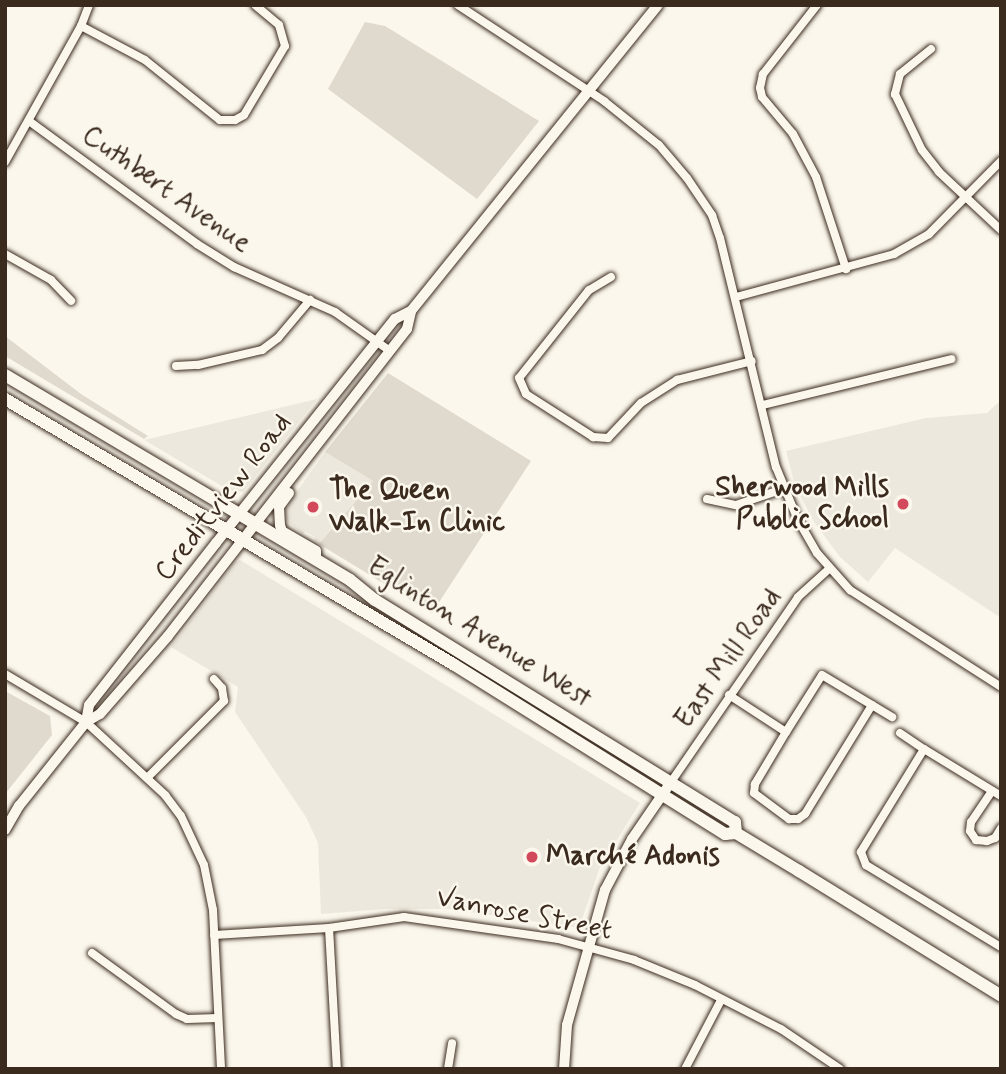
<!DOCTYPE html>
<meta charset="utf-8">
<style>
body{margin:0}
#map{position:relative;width:1006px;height:1074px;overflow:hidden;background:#fbf7ec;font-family:Mynerve,sans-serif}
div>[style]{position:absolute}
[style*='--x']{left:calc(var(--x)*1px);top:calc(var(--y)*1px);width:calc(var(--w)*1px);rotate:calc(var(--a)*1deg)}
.built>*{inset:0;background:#ede8dd}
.green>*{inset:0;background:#dfd9ce}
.roads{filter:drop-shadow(0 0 2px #3b2a1e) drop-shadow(0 0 2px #3b2a1e)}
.street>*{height:8px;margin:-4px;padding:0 4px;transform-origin:4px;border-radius:4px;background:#fbf7ec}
.secondary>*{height:10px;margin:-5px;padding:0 5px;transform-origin:5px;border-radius:5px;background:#fbf7ec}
.primary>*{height:12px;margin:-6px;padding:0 6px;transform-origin:6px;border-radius:6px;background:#fbf7ec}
.dots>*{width:19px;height:19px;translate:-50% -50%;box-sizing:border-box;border:4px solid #fbf7ec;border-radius:50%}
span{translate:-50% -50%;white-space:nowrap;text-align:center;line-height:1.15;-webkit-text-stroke:5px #fbf7ec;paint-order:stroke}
.street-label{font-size:28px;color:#3b2a1e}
.poi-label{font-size:28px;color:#3b2a1e;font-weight:700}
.right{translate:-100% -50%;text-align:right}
.left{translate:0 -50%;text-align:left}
.frame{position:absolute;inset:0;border:7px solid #3b2a1e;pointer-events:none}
</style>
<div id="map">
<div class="built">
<i style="clip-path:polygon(317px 399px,243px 492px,230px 491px,144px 440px)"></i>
<i style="clip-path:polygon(1001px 400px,1001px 618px,895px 548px,868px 582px,840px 557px,814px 522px,795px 486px,786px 451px,926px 418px,987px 413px)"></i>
<i style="clip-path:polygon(325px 452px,373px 481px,319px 544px,314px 540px,315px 537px,305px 531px,303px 534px,288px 522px,285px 514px,291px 500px)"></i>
<i style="clip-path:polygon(240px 560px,640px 803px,600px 867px,579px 928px,449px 909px,385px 909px,321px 914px,318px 843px,306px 817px,235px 712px,238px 687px,171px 647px,234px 563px)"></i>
</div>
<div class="green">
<i style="clip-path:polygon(365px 22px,385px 26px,539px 121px,477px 199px,328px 89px)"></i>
<i style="clip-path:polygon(5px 336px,81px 394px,148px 436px,144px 439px,5px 356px)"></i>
<i style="clip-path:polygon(388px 373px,531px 461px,432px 613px,319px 544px,373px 481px,325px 452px)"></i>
<i style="clip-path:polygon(5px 691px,50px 716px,52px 735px,5px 794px)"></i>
</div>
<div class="roads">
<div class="street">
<i style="--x:458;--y:5;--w:175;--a:33.3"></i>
<i style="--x:604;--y:101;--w:70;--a:38.7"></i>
<i style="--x:659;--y:145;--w:43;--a:49.7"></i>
<i style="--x:687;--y:178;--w:45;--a:56"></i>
<i style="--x:712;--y:215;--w:24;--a:71"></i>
<i style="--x:720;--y:238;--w:236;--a:76.3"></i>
<i style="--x:776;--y:467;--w:57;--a:67.5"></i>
<i style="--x:798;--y:520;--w:38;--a:60"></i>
<i style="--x:817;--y:553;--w:50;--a:48.3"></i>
<i style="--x:850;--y:590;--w:179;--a:32.7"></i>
<i style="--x:817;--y:5;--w:88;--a:128"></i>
<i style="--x:763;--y:74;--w:14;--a:102"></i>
<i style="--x:760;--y:88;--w:9;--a:77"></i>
<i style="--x:762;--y:97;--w:48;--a:50"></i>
<i style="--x:793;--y:134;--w:49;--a:61.9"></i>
<i style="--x:816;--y:177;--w:97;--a:71.9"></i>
<i style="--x:81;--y:26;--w:72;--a:28"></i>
<i style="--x:145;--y:60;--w:96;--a:38.7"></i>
<i style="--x:220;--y:120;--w:15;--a:0"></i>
<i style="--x:235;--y:120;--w:10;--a:-29"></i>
<i style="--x:244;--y:115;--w:80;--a:-59.3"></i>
<i style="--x:285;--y:46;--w:22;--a:-106"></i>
<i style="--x:279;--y:25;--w:31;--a:-140"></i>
<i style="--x:931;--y:49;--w:40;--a:141"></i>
<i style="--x:900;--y:74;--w:21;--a:104"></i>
<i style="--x:895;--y:94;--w:62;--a:64.3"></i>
<i style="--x:922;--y:150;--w:28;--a:52"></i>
<i style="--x:939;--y:172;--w:85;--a:43.1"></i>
<i style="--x:29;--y:121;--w:208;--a:36.2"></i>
<i style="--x:197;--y:244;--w:44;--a:31.9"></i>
<i style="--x:234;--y:267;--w:111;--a:24"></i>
<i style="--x:335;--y:312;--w:67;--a:35.3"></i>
<i style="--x:5;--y:162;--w:156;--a:-60.8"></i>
<i style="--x:81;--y:26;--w:22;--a:-69"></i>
<i style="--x:5;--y:254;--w:53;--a:29.5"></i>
<i style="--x:51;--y:280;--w:29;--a:46"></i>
<i style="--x:611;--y:277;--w:26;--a:149"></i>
<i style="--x:589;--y:290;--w:112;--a:128.5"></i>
<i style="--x:519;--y:378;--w:17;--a:66"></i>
<i style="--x:526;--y:394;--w:80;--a:32.7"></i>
<i style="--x:593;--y:437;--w:15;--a:4"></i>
<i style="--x:608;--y:438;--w:48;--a:-46.7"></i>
<i style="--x:641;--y:403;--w:43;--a:-32.6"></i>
<i style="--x:677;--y:380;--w:77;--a:-14.2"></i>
<i style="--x:736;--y:297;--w:164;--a:-15.2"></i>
<i style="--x:894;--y:254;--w:40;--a:-29.7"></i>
<i style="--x:929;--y:234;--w:103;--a:-45.4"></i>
<i style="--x:176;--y:366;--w:22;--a:-3"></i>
<i style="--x:198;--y:365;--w:66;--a:-13.2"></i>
<i style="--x:262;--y:350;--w:20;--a:-37"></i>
<i style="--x:278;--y:338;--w:50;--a:-49.9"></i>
<i style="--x:763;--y:405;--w:194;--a:-13.7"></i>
<i style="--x:707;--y:499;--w:30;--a:12"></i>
<i style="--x:736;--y:505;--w:50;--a:-18.8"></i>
<i style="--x:5;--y:674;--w:94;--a:30.7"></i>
<i style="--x:86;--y:722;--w:108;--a:42.7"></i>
<i style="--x:165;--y:795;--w:26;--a:53"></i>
<i style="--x:181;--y:816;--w:54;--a:64.9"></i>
<i style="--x:204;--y:865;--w:46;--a:78.7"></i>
<i style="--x:213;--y:910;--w:159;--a:87.1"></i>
<i style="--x:729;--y:695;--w:68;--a:33"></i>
<i style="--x:786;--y:732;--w:61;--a:120.8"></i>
<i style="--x:755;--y:784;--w:9;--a:96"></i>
<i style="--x:754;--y:793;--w:44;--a:36.6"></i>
<i style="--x:789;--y:819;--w:9;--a:0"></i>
<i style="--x:798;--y:819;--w:9;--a:-36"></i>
<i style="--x:805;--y:814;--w:128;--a:-58.4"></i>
<i style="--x:786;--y:732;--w:67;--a:-57.7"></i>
<i style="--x:822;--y:675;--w:82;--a:31"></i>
<i style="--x:900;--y:733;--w:29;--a:34"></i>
<i style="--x:147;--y:778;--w:109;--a:-45"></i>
<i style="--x:224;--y:701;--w:13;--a:-99"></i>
<i style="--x:222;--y:688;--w:12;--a:-132"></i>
<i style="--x:671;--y:782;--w:224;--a:-55.5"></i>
<i style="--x:798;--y:597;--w:43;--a:-42.2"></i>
<i style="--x:992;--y:791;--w:37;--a:124"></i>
<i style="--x:971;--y:822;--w:9;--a:96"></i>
<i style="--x:970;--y:831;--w:11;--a:56"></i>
<i style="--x:976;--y:840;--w:11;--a:5"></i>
<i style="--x:987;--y:841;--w:9;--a:-21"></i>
<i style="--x:995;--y:838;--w:12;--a:-59"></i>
<i style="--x:1001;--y:796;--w:90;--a:-148.6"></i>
<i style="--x:924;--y:749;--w:121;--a:121.5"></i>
<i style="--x:861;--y:852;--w:14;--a:69"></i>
<i style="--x:866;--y:865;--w:158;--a:31.3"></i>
<i style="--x:329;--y:928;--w:141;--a:86.8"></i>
<i style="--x:214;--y:935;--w:115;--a:-3.5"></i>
<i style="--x:329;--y:928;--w:76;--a:-8.3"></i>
<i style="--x:404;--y:917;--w:156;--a:8.1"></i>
<i style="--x:558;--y:939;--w:79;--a:15.4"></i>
<i style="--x:634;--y:960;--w:66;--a:22.3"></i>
<i style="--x:695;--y:985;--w:97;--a:27.1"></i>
<i style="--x:781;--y:1029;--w:71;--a:34.1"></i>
<i style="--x:92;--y:953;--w:104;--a:36"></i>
<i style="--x:176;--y:1014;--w:12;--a:24"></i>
<i style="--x:187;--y:1019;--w:31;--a:-2"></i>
<i style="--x:448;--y:1069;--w:26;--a:-81"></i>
<i style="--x:685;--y:1069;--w:78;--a:-62.4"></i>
</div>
<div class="secondary">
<i style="--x:289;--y:493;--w:17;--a:126"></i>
<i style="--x:279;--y:507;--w:18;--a:87"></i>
<i style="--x:280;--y:525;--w:6;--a:72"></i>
<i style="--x:282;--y:531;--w:39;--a:30"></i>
<i style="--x:316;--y:551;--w:9;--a:90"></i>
<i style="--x:86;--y:722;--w:17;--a:-80"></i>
<i style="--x:89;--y:705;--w:206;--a:-51.9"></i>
<i style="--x:216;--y:543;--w:287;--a:-51.4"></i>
<i style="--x:395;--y:319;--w:18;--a:-27"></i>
<i style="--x:5;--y:830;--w:28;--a:-60"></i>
<i style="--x:19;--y:806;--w:107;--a:-51.4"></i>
<i style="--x:86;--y:722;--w:16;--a:-30"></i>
<i style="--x:100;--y:714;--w:103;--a:-48.9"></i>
<i style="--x:168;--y:636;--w:389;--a:-52.1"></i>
<i style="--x:407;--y:329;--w:18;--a:-77"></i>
<i style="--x:411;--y:311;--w:393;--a:-51.1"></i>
<i style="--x:564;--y:1069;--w:44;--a:-86.1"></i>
<i style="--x:567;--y:1025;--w:140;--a:-74.3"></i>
<i style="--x:605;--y:890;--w:58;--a:-62.1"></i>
<i style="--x:632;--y:839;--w:69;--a:-55.6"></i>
</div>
<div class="primary">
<i style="--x:5;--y:375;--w:401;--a:30.7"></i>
<i style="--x:350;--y:580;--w:32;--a:39"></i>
<i style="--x:375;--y:600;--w:423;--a:31.7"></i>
<i style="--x:735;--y:822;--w:11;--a:85"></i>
<i style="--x:5;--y:399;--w:521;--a:30.61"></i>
<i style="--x:453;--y:664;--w:321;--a:32"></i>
<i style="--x:725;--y:834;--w:11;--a:-5"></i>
<i style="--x:736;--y:833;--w:74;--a:31.1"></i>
<i style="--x:799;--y:871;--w:238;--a:31.7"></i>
</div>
</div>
<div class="dots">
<i style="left:903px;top:504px;background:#d1495b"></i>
<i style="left:313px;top:507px;background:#d1495b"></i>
<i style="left:532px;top:857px;background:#d1495b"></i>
</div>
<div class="street-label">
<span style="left:166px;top:190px;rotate:35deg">Cuthbert Avenue</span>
<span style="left:224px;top:498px;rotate:-52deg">Creditview Road</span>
<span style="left:479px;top:633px;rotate:32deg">Eglinton Avenue West</span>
<span style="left:729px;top:659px;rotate:-55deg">East Mill Road</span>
<span style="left:524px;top:915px;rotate:11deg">Vanrose Street</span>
</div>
<div class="poi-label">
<span class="right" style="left:889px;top:504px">Sherwood Mills<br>Public School</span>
<span class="left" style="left:329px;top:507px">The Queen<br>Walk-In Clinic</span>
<span class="left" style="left:546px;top:857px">Marché Adonis</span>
</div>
<div class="frame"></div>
</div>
